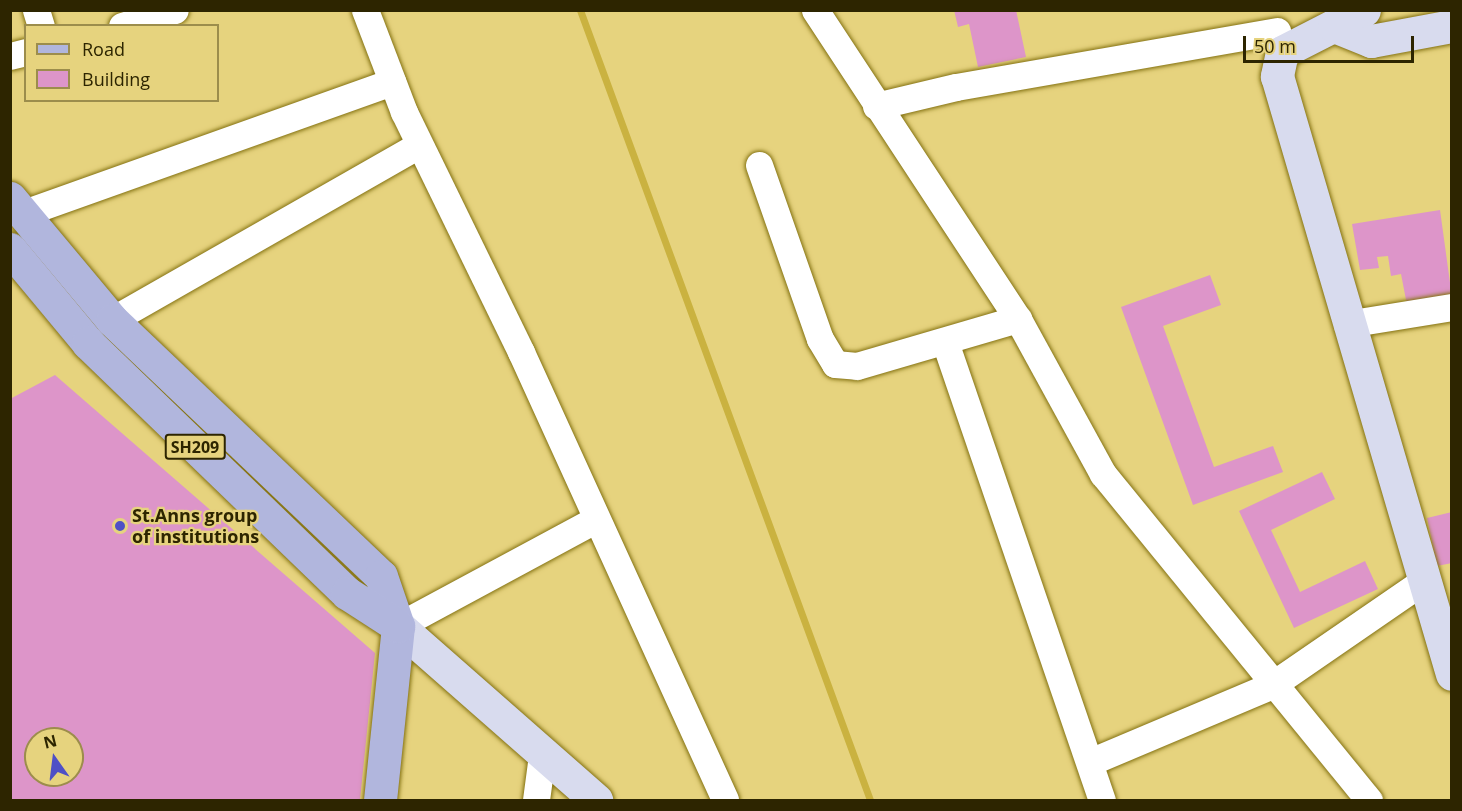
<!DOCTYPE html>
<style>
body{margin:0}
#map{position:relative;width:1462px;height:811px;overflow:hidden;background:#e6d37e;font-family:"Open Sans",sans-serif}
div>[style]{position:absolute}
[style*='--x']{left:calc(var(--x)*1px);top:calc(var(--y)*1px);width:calc(var(--w)*1px);rotate:calc(var(--a)*1deg)}
.stream>*{height:7px;margin:-3.5px;padding:0 3.5px;transform-origin:3.5px;border-radius:3.5px;background:#cab240}
.building>*{inset:0;background:#dd95c9}
.roads{filter:drop-shadow(0 0 2px #847212) drop-shadow(0 0 2px #847212)}
.street>*{height:27px;margin:-13.5px;padding:0 13.5px;transform-origin:13.5px;border-radius:13.5px;background:#fff}
.secondary>*{height:33px;margin:-16.5px;padding:0 16.5px;transform-origin:16.5px;border-radius:16.5px;background:#d8dbee}
.primary>*{height:33px;margin:-16.5px;padding:0 16.5px;transform-origin:16.5px;border-radius:16.5px;background:#b1b6dd}
.dots>*{width:16px;height:16px;translate:-50% -50%;box-sizing:border-box;border:3px solid #e6d37e;border-radius:50%}
span{translate:-50% -50%;white-space:nowrap;text-align:center;line-height:1.15;-webkit-text-stroke:4.5px #e6d37e;paint-order:stroke}
.shield-label span{padding:2px 4px;background:#e6d37e;border:2px solid;border-radius:4px;-webkit-text-stroke-width:0}
.shield-label{font-size:16px;color:#2d2500;font-weight:700}
.poi-label{font-size:18px;color:#2d2500;font-weight:700}
.left{translate:0 -50%;text-align:left}
.frame{position:absolute;inset:0;border:12px solid #2d2500;pointer-events:none}
.legend{position:absolute;left:24px;top:24px;width:195px;height:78px;box-sizing:border-box;background:#e6d37e;border:2px solid #9c8d4c;margin:0;padding:8px 10px;list-style:none;font-size:18px;color:#2d2500}
.legend li{display:flex;align-items:center;gap:12px;height:30px}
.legend b{width:30px;border:2px solid #9c8d4c}
.north{position:absolute;left:24px;top:727px;width:60px;height:60px;box-sizing:border-box;background:#e6d37e;border:2px solid #9c8d4c;border-radius:50%;rotate:346deg;font-size:16px;font-weight:700;line-height:24px;text-align:center;color:#2d2500}
.north::after{content:'';display:block;margin:auto;width:21px;height:27px;background:#4f50c6;clip-path:polygon(50% 0,100% 100%,50% 72%,0 100%)}
.scale{position:absolute;left:1243px;top:36px;width:171px;height:27px;box-sizing:border-box;border:3px solid #2d2500;border-top:0;padding-left:8px;font-size:18px;line-height:21px;white-space:nowrap;color:#2d2500;-webkit-text-stroke:4px #e6d37e;paint-order:stroke}
</style>
<div id="map">
<div class="stream">
<i style="--x:580;--y:10;--w:842;--a:69.84"></i>
</div>
<div class="building">
<i style="clip-path:polygon(954px 10px,1016px 10px,1026px 57px,978px 67px,969px 24px,958px 27px)"></i>
<i style="clip-path:polygon(1440px 210px,1452px 297px,1407px 305px,1401px 274px,1391px 276px,1388px 256px,1377px 257px,1379px 268px,1360px 270px,1352px 224px)"></i>
<i style="clip-path:polygon(1210px 275px,1221px 305px,1163px 326px,1214px 467px,1273px 446px,1283px 472px,1193px 505px,1121px 307px)"></i>
<i style="clip-path:polygon(evenodd,55px 375px,375px 653px,360px 800px,10px 800px,10px 399px,55px 375px,36px 739px,72px 739px,72px 775px,36px 775px,36px 739px)"></i>
<i style="clip-path:polygon(1322px 472px,1335px 499px,1271px 530px,1300px 592px,1365px 561px,1378px 589px,1294px 628px,1239px 511px)"></i>
<i style="clip-path:polygon(1452px 512px,1452px 563px,1437px 566px,1427px 518px)"></i>
</div>
<div class="roads">
<div class="street">
<i style="--x:36;--y:10;--w:17;--a:73"></i>
<i style="--x:365;--y:10;--w:109;--a:69.1"></i>
<i style="--x:404;--y:112;--w:267;--a:64"></i>
<i style="--x:521;--y:352;--w:492;--a:65.5"></i>
<i style="--x:815;--y:10;--w:370;--a:56.7"></i>
<i style="--x:1018;--y:319;--w:177;--a:61.3"></i>
<i style="--x:1103;--y:474;--w:421;--a:50.8"></i>
<i style="--x:122;--y:26;--w:55;--a:-16.8"></i>
<i style="--x:10;--y:56;--w:16;--a:-14"></i>
<i style="--x:876;--y:106;--w:82;--a:-13.4"></i>
<i style="--x:956;--y:87;--w:326;--a:-9.9"></i>
<i style="--x:759;--y:165;--w:184;--a:70.7"></i>
<i style="--x:820;--y:339;--w:29;--a:59"></i>
<i style="--x:835;--y:364;--w:22;--a:5"></i>
<i style="--x:857;--y:366;--w:168;--a:-16.3"></i>
<i style="--x:24;--y:213;--w:391;--a:-19.6"></i>
<i style="--x:112;--y:320;--w:353;--a:-29.7"></i>
<i style="--x:1347;--y:324;--w:106;--a:-9.2"></i>
<i style="--x:945;--y:342;--w:484;--a:71.1"></i>
<i style="--x:398;--y:626;--w:221;--a:-28.3"></i>
<i style="--x:1090;--y:762;--w:198;--a:-22.9"></i>
<i style="--x:1272;--y:685;--w:182;--a:-34.5"></i>
<i style="--x:536;--y:800;--w:45;--a:-82.4"></i>
</div>
<div class="secondary">
<i style="--x:1364;--y:10;--w:92;--a:152.9"></i>
<i style="--x:1282;--y:52;--w:25;--a:102"></i>
<i style="--x:1277;--y:76;--w:623;--a:73.69"></i>
<i style="--x:1334;--y:26;--w:40;--a:22"></i>
<i style="--x:1371;--y:41;--w:82;--a:-10.5"></i>
<i style="--x:398;--y:626;--w:264;--a:41.3"></i>
</div>
<div class="primary">
<i style="--x:10;--y:198;--w:159;--a:50.1"></i>
<i style="--x:112;--y:320;--w:371;--a:43.6"></i>
<i style="--x:381;--y:576;--w:53;--a:71.2"></i>
<i style="--x:398;--y:626;--w:175;--a:95.9"></i>
<i style="--x:10;--y:249;--w:122;--a:50.3"></i>
<i style="--x:88;--y:343;--w:360;--a:44"></i>
<i style="--x:347;--y:593;--w:61;--a:32.9"></i>
</div>
</div>
<div class="dots">
<i style="left:120px;top:526px;background:#4f50c6"></i>
</div>
<div class="shield-label">
<span style="left:195px;top:447px">SH209</span>
</div>
<div class="poi-label">
<span class="left" style="left:132px;top:526px">St.Anns group<br>of institutions</span>
</div>
<div class="frame"></div>
<ul class="legend">
<li><b style="height:8px;background:#b1b6dd"></b>Road</li>
<li><b style="height:16px;background:#dd95c9"></b>Building</li>
</ul>
<div class="north">N</div>
<div class="scale">50 m</div>
</div>
